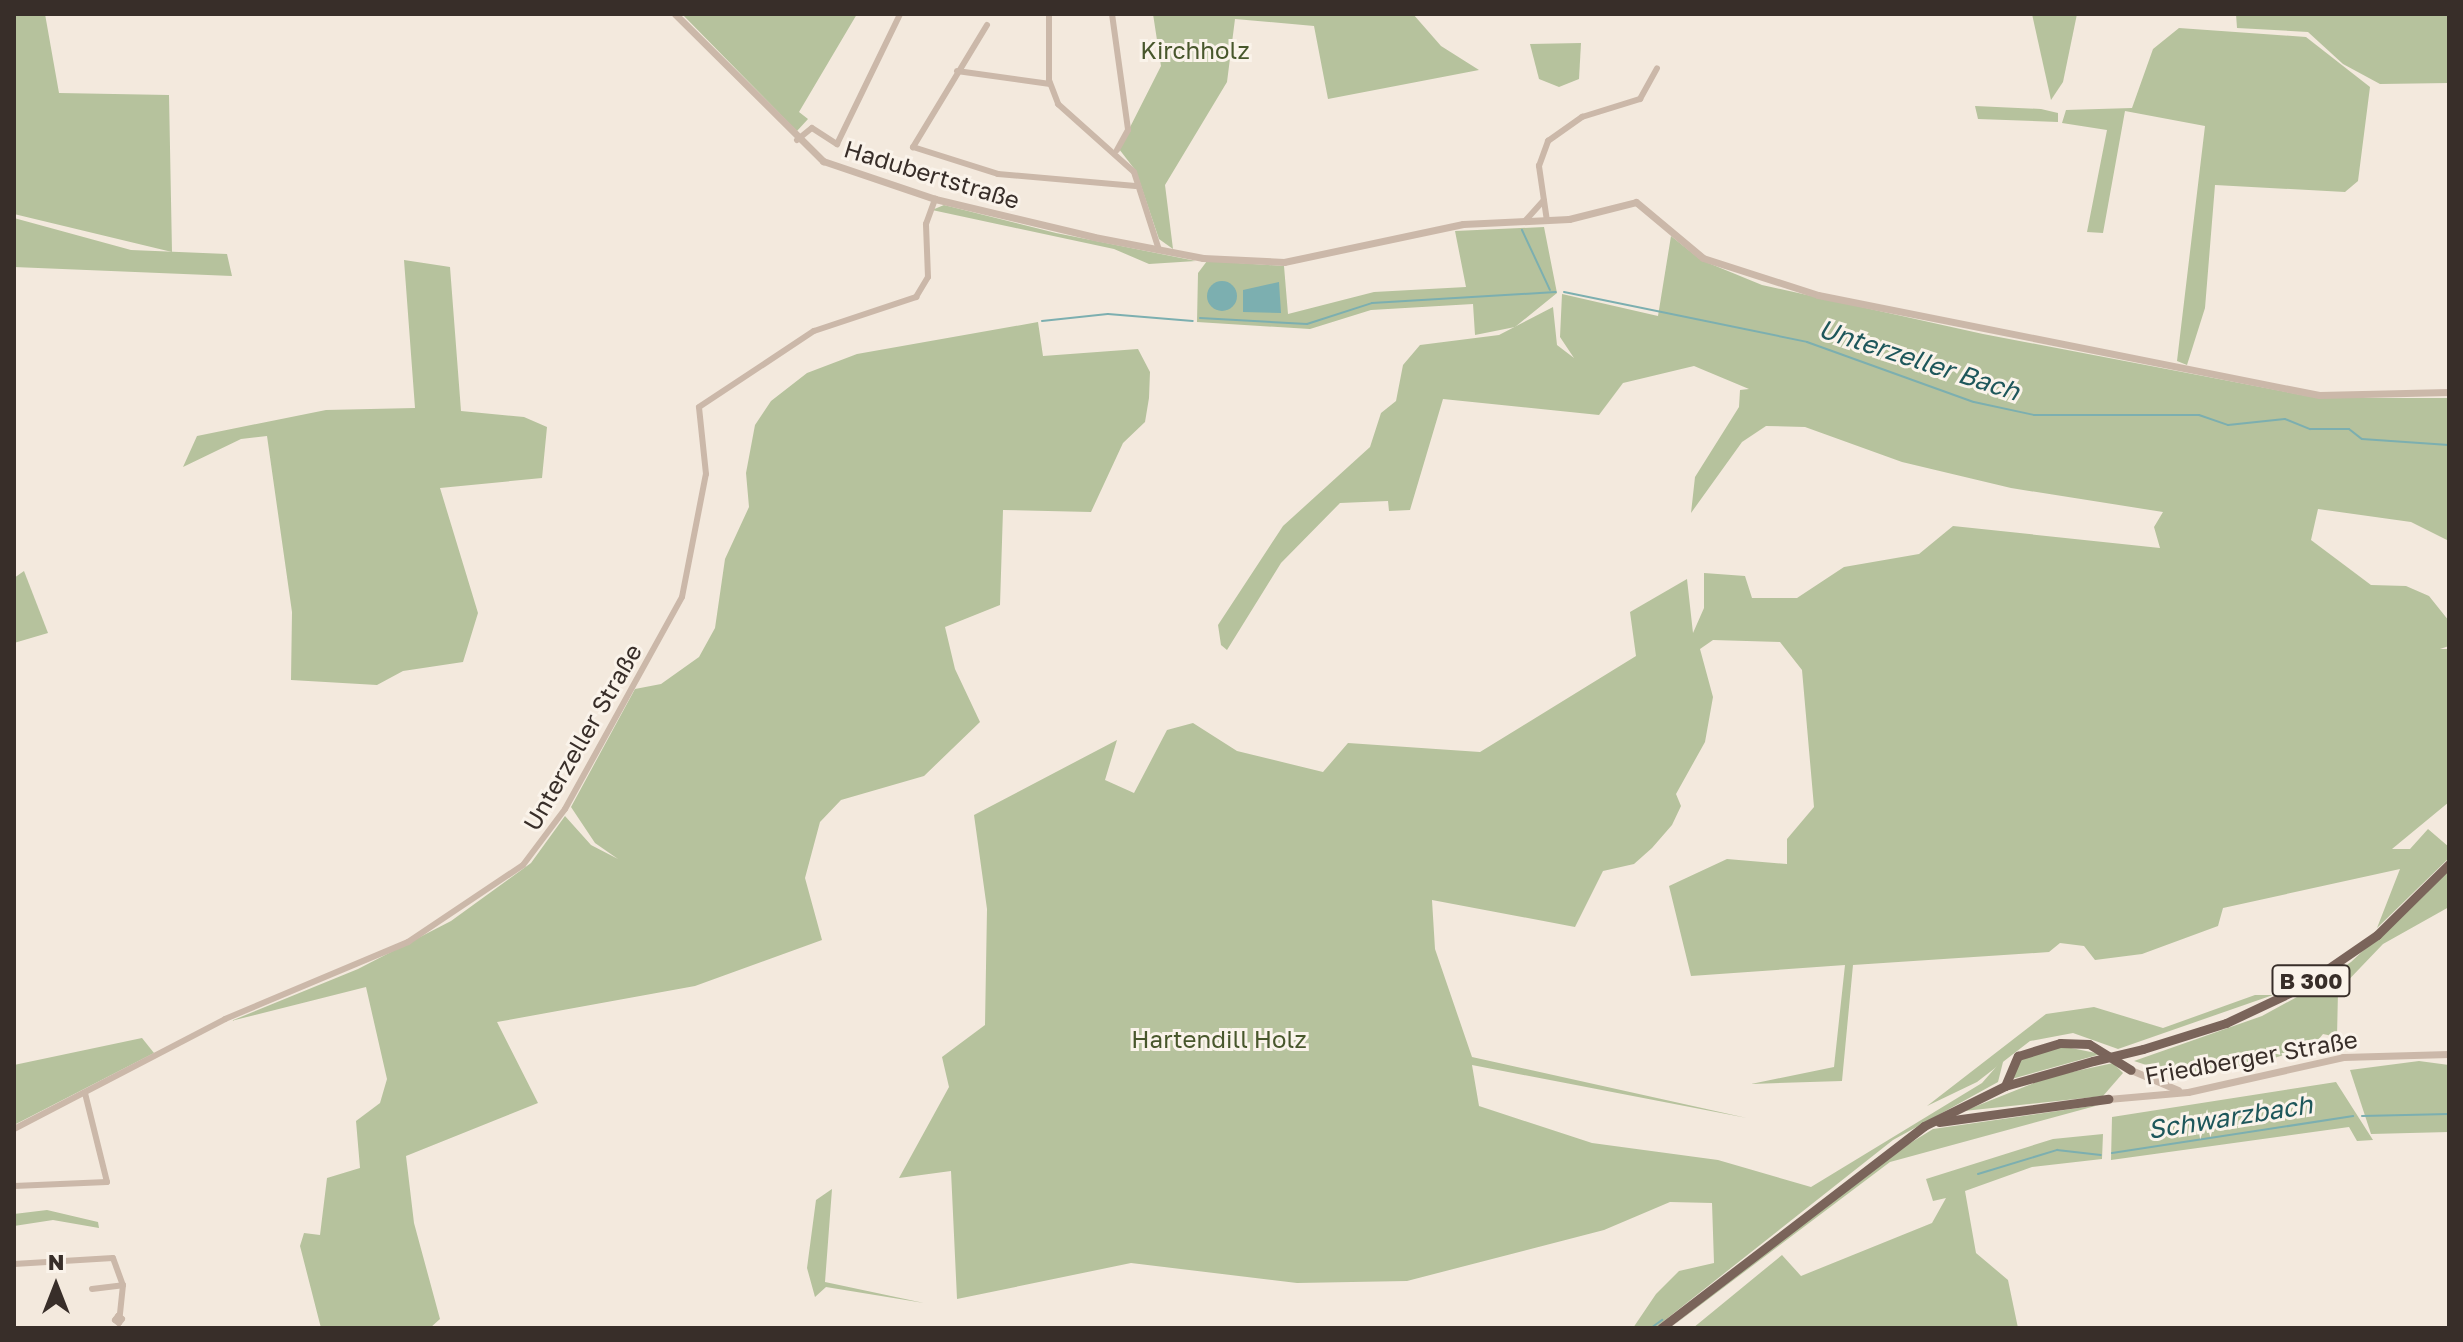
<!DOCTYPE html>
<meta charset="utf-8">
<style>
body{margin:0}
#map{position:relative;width:2463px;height:1342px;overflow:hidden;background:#f3e9dd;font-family:"Golos Text",sans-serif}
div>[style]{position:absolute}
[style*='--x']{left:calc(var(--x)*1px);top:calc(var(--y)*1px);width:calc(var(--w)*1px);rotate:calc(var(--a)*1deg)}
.green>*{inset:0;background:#b6c29d}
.water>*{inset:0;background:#7cafb0}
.round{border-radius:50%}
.stream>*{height:2px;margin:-1px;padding:0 1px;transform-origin:1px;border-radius:1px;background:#7cafb0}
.minor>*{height:6px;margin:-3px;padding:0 3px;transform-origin:3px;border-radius:3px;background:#cbb8a9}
.tertiary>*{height:7px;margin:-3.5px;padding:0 3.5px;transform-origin:3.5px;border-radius:3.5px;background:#cbb8a9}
.primary>*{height:9px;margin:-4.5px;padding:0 4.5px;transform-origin:4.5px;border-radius:4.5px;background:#7a645a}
.primary-bridge>*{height:9px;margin:-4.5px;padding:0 4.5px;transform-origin:4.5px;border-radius:4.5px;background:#7a645a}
span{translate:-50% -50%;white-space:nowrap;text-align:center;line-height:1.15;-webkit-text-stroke:6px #faf3ea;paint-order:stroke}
.shield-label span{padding:2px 6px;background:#faf3ea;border:2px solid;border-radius:6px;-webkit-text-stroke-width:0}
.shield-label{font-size:22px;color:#382e29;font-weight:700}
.park-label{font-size:24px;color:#48572c}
.street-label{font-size:24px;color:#382e29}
.water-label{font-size:26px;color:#1e575b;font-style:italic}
.frame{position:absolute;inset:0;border:16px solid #382e29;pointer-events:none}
.north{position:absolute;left:16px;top:1246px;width:80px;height:80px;-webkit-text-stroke:6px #faf3ea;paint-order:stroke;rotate:0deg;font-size:22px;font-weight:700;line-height:32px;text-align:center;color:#382e29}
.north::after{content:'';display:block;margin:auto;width:28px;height:36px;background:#382e29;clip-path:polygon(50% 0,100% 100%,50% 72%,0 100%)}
</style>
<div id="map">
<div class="green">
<i style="clip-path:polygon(14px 14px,45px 14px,59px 93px,169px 95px,172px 252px,14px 214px)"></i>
<i style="clip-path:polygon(682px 14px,857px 14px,799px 112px,808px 119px,797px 131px)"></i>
<i style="clip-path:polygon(1153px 14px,1413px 14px,1441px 46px,1479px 70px,1328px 99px,1314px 26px,1235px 19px,1227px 82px,1165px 185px,1173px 249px,1159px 239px,1136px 171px,1119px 149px,1161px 66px)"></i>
<i style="clip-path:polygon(2032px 14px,2077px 14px,2063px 82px,2051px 100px)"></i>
<i style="clip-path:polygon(2236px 14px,2449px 14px,2449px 83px,2380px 84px,2343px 64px,2308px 32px,2237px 28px)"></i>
<i style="clip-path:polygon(2179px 28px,2306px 37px,2370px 87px,2358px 181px,2345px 192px,2215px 185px,2205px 308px,2187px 365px,2177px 361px,2205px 126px,2125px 111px,2103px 233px,2087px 232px,2107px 130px,2062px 123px,2066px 110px,2132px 108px,2153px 49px)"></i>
<i style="clip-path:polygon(1581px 43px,1579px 79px,1559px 87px,1539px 79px,1530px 44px)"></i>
<i style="clip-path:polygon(1975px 106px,2041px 109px,2058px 113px,2058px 122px,1978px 119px)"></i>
<i style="clip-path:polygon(944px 205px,1056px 233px,1196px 261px,1149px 264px,1114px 249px,932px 210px)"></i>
<i style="clip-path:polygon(14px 218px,131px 250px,227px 254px,232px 276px,14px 267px)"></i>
<i style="clip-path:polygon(1544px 227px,1557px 293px,1515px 327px,1475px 335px,1473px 304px,1371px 310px,1310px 329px,1197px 322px,1198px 273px,1207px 261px,1284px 266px,1288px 314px,1374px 292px,1466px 287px,1455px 231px)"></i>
<i style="clip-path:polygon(1671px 236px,1701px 260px,1762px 285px,1983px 334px,2318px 398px,2449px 398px,2449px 541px,2411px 522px,2318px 509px,2311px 540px,2371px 585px,2406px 586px,2429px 596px,2449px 621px,2449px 646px,2440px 649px,2449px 649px,2449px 802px,2392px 849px,2410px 849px,2428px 829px,2449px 847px,2449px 858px,2377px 928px,2400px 869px,2223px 908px,2218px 926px,2142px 954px,2095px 960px,2084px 946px,2060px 943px,2049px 952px,1853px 965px,1842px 1081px,1751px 1084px,1834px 1067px,1845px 965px,1691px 976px,1669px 886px,1727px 859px,1787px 864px,1787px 839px,1814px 807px,1802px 670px,1780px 642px,1713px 640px,1700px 649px,1713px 697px,1705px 742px,1676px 794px,1681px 806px,1672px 825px,1652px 848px,1634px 864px,1603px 871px,1575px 927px,1432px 900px,1435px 949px,1472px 1057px,1747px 1118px,1472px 1065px,1479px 1106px,1592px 1143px,1718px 1160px,1811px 1187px,1982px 1083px,2004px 1058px,1998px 1082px,1893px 1140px,1655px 1328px,1633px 1328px,1656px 1294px,1679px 1271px,1714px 1263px,1712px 1203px,1670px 1202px,1604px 1230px,1407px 1281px,1297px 1283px,1131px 1263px,957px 1299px,951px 1171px,899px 1178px,949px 1087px,942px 1057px,985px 1025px,987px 909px,974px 815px,1117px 740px,1105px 780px,1134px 793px,1167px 730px,1193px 723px,1237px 751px,1323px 772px,1348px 743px,1480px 752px,1636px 656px,1630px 612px,1687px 579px,1693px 633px,1704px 608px,1704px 573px,1745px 576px,1752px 598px,1797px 598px,1844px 567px,1919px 554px,1953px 526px,2160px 548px,2154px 527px,2163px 512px,2011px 488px,1902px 462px,1805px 427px,1766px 426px,1742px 442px,1691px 513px,1695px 477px,1739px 407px,1740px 390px,1749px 389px,1694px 366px,1623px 383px,1599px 415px,1443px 399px,1410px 510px,1389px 511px,1388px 501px,1340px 503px,1281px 563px,1227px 650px,1221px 645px,1218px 625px,1283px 526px,1370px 447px,1381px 413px,1396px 401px,1403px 365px,1420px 345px,1499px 335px,1553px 307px,1557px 345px,1574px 358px,1560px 337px,1562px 294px,1658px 316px)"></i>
<i style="clip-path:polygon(404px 260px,450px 267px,461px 411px,524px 417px,547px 427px,542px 478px,440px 488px,478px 613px,463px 662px,403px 671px,377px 685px,291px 680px,292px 612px,267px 436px,241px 439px,183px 467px,197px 436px,326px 410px,415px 408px)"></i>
<i style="clip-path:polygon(1038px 322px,1043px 356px,1138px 349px,1150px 372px,1149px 398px,1145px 422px,1123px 443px,1091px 512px,1003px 510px,1000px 605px,945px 627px,955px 669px,980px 722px,924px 776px,841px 800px,820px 822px,805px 878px,822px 940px,695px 986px,497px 1022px,538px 1103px,406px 1156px,414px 1223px,440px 1319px,430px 1328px,321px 1328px,300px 1246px,304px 1233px,320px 1235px,327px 1178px,360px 1168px,356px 1121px,380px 1103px,387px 1079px,366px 987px,231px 1021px,358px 969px,451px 921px,531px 863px,565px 816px,591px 845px,618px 859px,595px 843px,571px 807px,635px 689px,661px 684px,699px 657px,715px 628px,725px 559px,749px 507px,746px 473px,755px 425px,771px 401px,807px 373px,857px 354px)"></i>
<i style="clip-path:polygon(24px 571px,48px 633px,14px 643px,14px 578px)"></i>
<i style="clip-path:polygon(2449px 870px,2449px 907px,2383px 944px,2338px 991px,2337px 1037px,2323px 1034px,2313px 1046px,2258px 1063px,2180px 1076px,2134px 1061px,2262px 1016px,2306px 992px,2351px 962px)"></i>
<i style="clip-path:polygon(2255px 995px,2273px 995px,2118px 1049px,2073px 1033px,2030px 1041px,1977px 1082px,1927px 1106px,2046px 1014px,2094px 1007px,2163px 1028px)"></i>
<i style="clip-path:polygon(142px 1038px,154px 1053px,14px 1125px,14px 1065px)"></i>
<i style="clip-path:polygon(2061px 1046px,2101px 1054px,2008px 1080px,2019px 1057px)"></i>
<i style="clip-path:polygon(2419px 1061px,2449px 1065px,2449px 1132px,2371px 1134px,2350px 1070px)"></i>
<i style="clip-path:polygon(2113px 1063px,2123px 1073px,2103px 1096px,1964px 1111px,2049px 1077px)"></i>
<i style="clip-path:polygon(2336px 1082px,2373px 1140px,2357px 1141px,2349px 1127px,2111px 1160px,2112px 1117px)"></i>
<i style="clip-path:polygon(2099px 1105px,1890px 1162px,1670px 1328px,1881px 1161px,1933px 1129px)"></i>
<i style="clip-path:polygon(2103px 1134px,2102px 1159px,2032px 1167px,1965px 1191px,1976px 1253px,2008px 1280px,2018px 1328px,1693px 1328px,1782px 1255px,1801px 1276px,1932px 1223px,1946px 1198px,1933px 1201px,1926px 1179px,2053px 1139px)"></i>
<i style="clip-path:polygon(832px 1189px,825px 1282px,924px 1303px,826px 1287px,815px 1297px,807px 1268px,816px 1200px)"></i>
<i style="clip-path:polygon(47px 1210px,98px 1222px,99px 1228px,53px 1220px,14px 1226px,14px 1214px)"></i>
</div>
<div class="water">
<i class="round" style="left:1207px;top:281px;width:30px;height:30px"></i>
<i style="clip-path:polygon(1279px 282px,1281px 313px,1243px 312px,1243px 290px)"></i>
</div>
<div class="stream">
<i style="--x:1522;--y:230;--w:66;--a:65"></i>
<i style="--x:1564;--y:292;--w:248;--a:11.6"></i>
<i style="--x:1807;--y:342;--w:177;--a:19.8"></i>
<i style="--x:1974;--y:402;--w:61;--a:12.2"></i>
<i style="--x:2034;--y:415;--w:165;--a:0"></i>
<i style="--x:2199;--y:415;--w:31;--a:19"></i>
<i style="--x:2228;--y:425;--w:57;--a:-6"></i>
<i style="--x:2285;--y:419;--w:27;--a:22"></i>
<i style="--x:2310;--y:429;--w:39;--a:0"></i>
<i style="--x:2349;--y:429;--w:16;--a:38"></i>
<i style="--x:2362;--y:439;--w:87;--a:3.9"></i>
<i style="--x:1200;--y:318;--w:107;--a:3.2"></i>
<i style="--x:1307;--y:324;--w:68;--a:-17.9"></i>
<i style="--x:1372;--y:303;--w:184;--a:-3.4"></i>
<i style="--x:1042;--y:321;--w:66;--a:-6.1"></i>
<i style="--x:1108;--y:314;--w:85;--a:4.7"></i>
<i style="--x:2362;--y:1116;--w:87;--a:-1.3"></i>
<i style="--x:2112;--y:1153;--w:244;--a:-8.7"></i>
<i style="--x:1978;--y:1174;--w:83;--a:-16.9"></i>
<i style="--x:2057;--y:1150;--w:44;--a:6.5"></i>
<i style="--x:1651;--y:1328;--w:14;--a:-36"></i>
</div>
<div class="minor">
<i style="--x:1049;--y:14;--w:66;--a:90"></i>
<i style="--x:1049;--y:80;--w:26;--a:69"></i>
<i style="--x:1058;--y:104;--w:102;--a:41.8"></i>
<i style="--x:1134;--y:172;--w:82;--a:72.2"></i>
<i style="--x:1112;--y:14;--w:117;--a:82.1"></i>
<i style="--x:1128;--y:130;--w:23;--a:119"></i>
<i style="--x:987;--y:25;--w:143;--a:121.2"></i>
<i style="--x:913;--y:147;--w:89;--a:17.6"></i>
<i style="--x:998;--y:174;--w:138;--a:5"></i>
<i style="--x:957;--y:71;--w:94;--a:8"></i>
<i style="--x:797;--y:140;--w:19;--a:-39"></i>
<i style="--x:812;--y:128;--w:30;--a:33"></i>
<i style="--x:837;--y:144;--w:144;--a:-64.1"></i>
<i style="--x:1525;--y:221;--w:28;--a:-48"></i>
<i style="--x:1547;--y:221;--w:56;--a:-98.3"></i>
<i style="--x:1539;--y:166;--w:27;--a:-70"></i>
<i style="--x:1548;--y:141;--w:42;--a:-35.2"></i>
<i style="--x:1582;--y:117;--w:61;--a:-17.2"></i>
<i style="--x:1640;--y:99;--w:35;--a:-61"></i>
<i style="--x:14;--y:1129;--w:238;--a:-27.5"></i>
<i style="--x:225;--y:1019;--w:199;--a:-22.8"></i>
<i style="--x:408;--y:942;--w:138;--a:-33.8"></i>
<i style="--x:523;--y:865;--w:70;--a:-53.1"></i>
<i style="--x:565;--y:809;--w:242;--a:-61.1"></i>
<i style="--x:682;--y:597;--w:125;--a:-79"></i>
<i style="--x:706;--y:474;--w:67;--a:-96"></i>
<i style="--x:699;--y:407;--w:138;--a:-33.5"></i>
<i style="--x:814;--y:331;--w:108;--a:-18.4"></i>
<i style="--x:916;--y:297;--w:23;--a:-59"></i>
<i style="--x:928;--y:277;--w:53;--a:-92.2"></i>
<i style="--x:926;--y:224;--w:27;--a:-70"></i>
<i style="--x:14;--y:1186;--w:93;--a:-2.5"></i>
<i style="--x:107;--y:1182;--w:92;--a:-103.9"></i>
<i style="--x:14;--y:1264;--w:99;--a:-3.5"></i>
<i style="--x:113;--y:1258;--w:29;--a:70"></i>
<i style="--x:123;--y:1285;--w:31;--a:96"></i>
<i style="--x:92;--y:1289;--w:31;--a:-7"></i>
<i style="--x:118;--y:1316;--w:5;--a:37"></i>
<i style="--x:122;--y:1319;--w:5;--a:127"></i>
<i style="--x:119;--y:1323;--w:5;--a:-143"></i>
<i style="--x:115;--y:1320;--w:5;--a:-53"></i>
</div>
<div class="tertiary">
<i style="--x:675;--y:14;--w:209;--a:44.8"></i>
<i style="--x:823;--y:161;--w:118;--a:18.7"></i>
<i style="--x:935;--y:199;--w:163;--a:13.4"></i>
<i style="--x:1094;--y:237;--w:111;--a:10.9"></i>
<i style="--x:1203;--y:258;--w:81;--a:2.8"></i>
<i style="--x:1284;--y:262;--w:183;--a:-12"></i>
<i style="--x:1463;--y:224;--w:106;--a:-2.7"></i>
<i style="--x:1569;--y:219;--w:69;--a:-14.2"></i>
<i style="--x:1636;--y:202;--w:87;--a:39.9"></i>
<i style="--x:1703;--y:258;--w:121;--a:17.8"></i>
<i style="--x:1818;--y:295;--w:511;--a:11.29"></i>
<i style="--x:2319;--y:395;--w:130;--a:-1.3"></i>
<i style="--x:2131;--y:1070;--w:51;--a:23.1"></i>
<i style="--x:2108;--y:1099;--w:80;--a:-5"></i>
<i style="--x:2188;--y:1092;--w:159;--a:-12.7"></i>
<i style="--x:2343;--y:1057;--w:106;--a:-1.6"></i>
</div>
<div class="primary">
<i style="--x:2143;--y:1049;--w:87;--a:-17.4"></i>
<i style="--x:2226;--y:1023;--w:82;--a:-25.3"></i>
<i style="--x:2300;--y:988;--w:93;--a:-34.5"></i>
<i style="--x:2377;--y:935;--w:101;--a:-44.6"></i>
<i style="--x:2005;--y:1086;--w:33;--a:-67"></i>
<i style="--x:2018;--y:1056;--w:44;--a:-17.2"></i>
<i style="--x:2060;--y:1043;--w:29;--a:2"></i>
<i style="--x:2089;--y:1044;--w:49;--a:31.8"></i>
<i style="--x:1939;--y:1122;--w:171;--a:-7.8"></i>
<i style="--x:1661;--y:1328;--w:332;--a:-37.5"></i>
<i style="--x:1924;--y:1126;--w:90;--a:-26.3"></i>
<i style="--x:2005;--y:1086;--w:91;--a:-15.9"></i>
</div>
<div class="primary-bridge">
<i style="--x:2093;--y:1061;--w:51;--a:-13.5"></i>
</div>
<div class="shield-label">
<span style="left:2311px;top:981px">B 300</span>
</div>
<div class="park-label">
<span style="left:1195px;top:50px">Kirchholz</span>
<span style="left:1219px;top:1039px">Hartendill Holz</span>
</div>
<div class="street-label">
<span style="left:932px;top:174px;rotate:17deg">Hadubertstraße</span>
<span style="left:582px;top:737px;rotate:-60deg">Unterzeller Straße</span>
<span style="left:2251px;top:1057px;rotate:-10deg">Friedberger Straße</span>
</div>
<div class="water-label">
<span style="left:1919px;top:360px;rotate:18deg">Unterzeller Bach</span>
<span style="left:2230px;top:1117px;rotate:-9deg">Schwarzbach</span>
</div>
<div class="frame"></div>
<div class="north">N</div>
</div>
